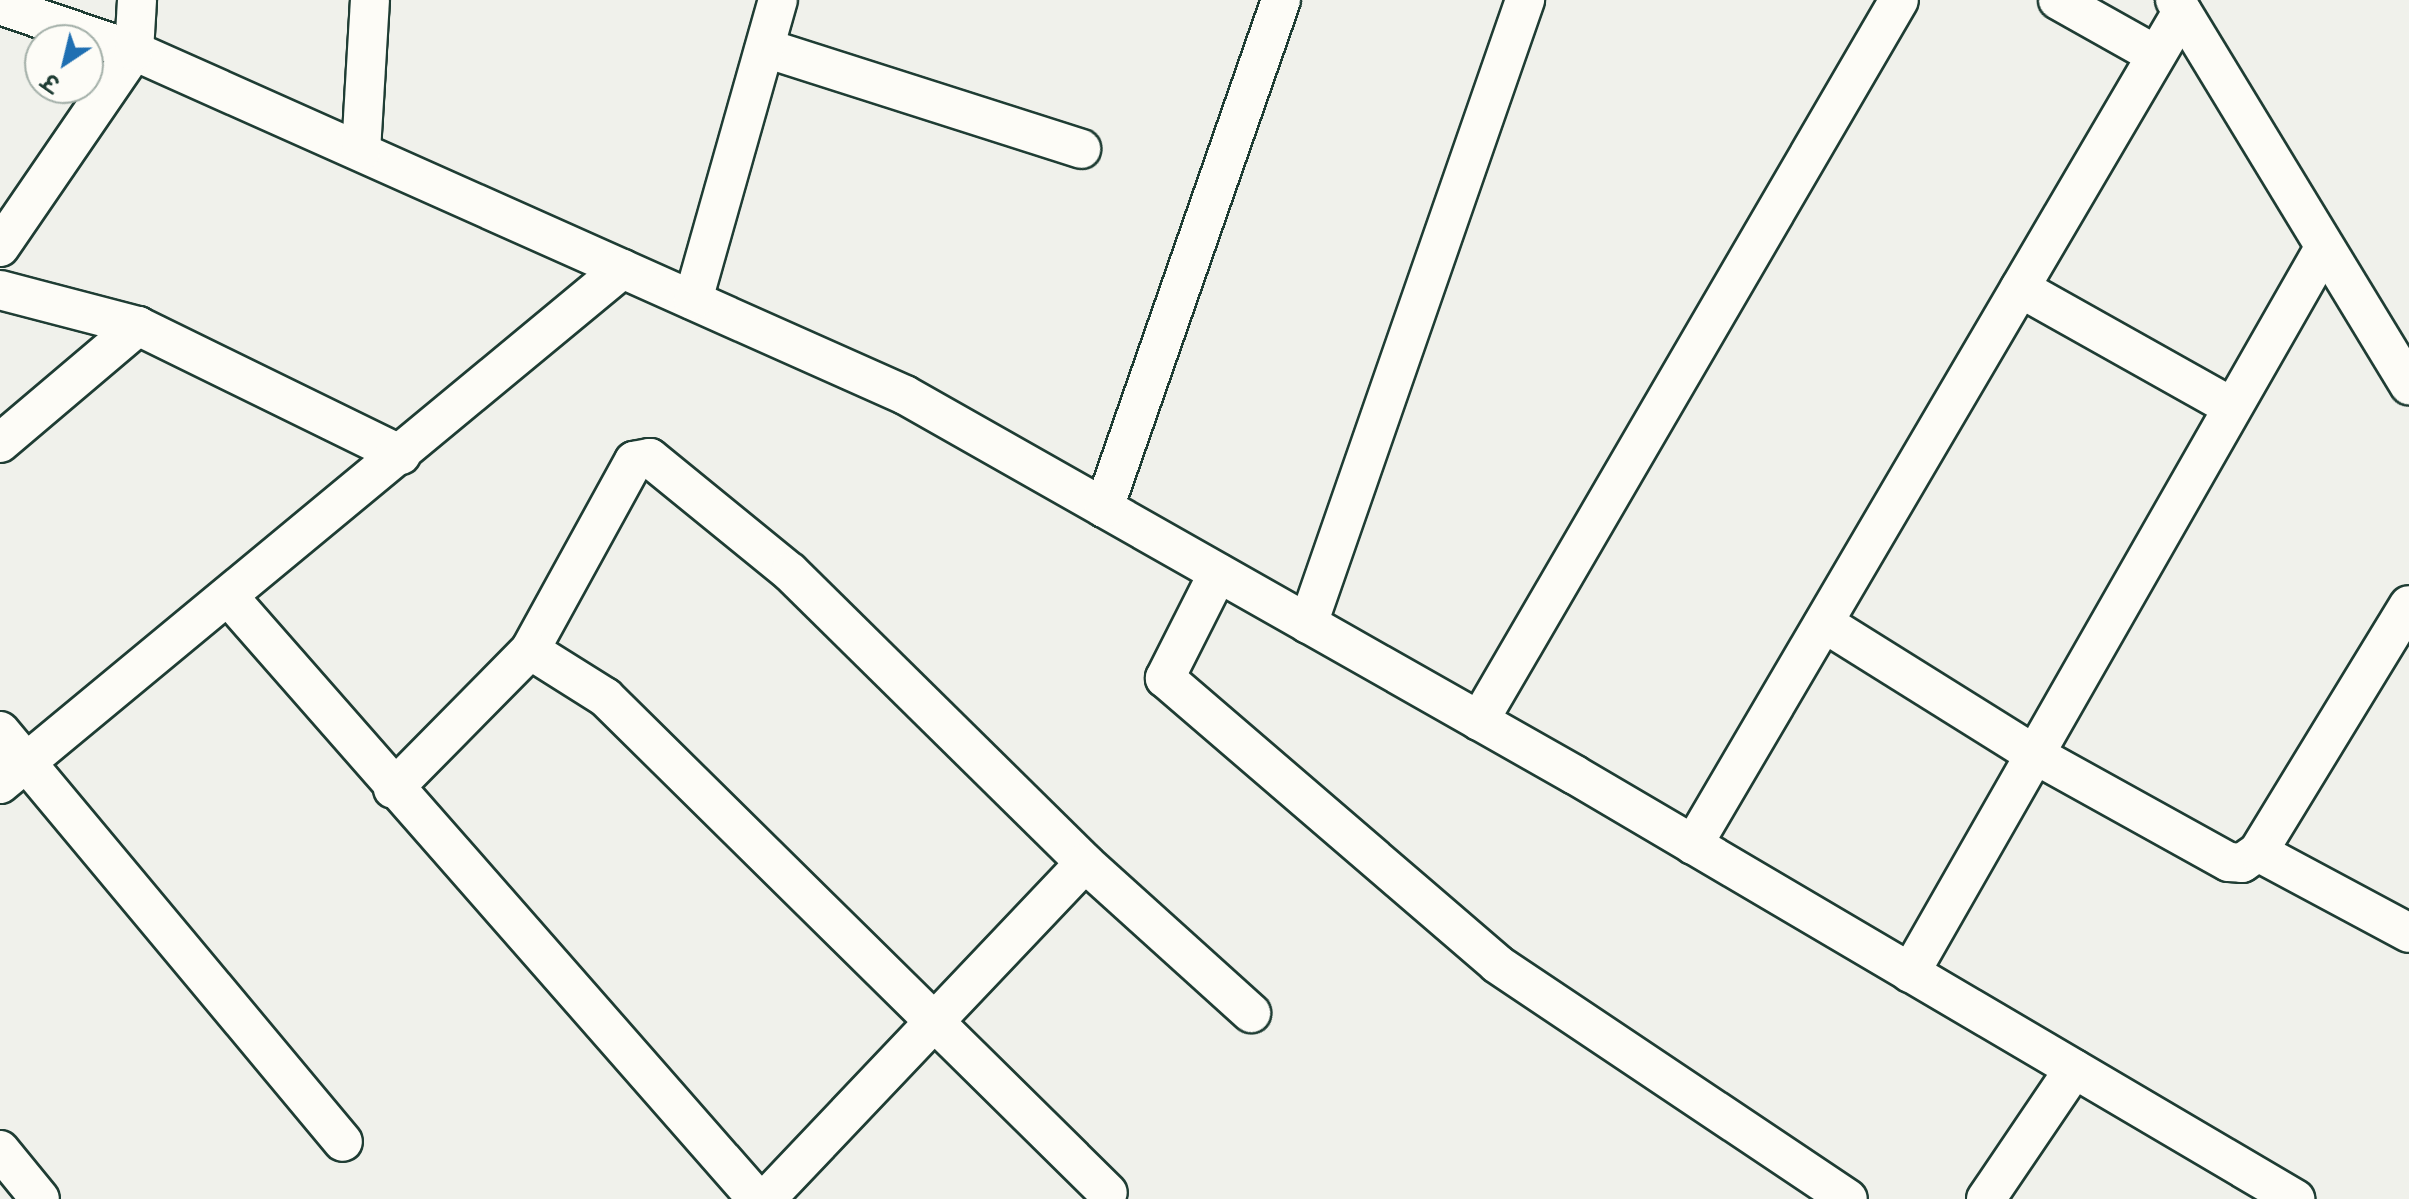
<!DOCTYPE html>
<html>
<head>
<meta charset="utf-8">
<style>
	body { margin:0 }
	#map { position:relative; width:2409px; height:1199px; overflow:hidden; background:#f0f1eb; font-family:"Comic Neue","Playpen Sans Deva",sans-serif }
	div>[style] { position:absolute }
	[style*='--x'] { left:calc(var(--x)*1px); top:calc(var(--y)*1px); width:calc(var(--w)*1px); rotate:calc(var(--a)*1deg) }
	.roads { filter:drop-shadow(2px 0 #1f3d34) drop-shadow(-2px 0 #1f3d34) drop-shadow(0 2px #1f3d34) drop-shadow(0 -2px #1f3d34) }
	.minor>* { height:38px; margin:-19px; padding:0 19px; transform-origin:19px; border-radius:19px; background:#fdfcf7 }
	span { translate:-50% -50%; white-space:nowrap; text-align:center; line-height:1.15; -webkit-text-stroke:8px #fdfcf7; paint-order:stroke }
	.north { position:absolute; left:24px; top:24px; width:80px; height:80px; box-sizing:border-box; background:#fdfcf7; border:2px solid #a4b0a9; border-radius:50%; rotate:215deg; font-size:22px; font-weight:700; line-height:32px; text-align:center; color:#1f3d34 }
	.north::after { content:''; display:block; margin:auto; width:28px; height:36px; background:#1f6fb2; clip-path:polygon(50% 0,100% 100%,50% 72%,0 100%) }
</style>
</head>
<body>
<div id="map">
	<div class="roads">
		<div class="minor">
			<i style="--x:2058;--y:0;--w:112;--a:29.3"></i>
			<i style="--x:2175;--y:0;--w:451;--a:58.7"></i>
			<i style="--x:0;--y:5;--w:142;--a:18.9"></i>
			<i style="--x:134;--y:51;--w:844;--a:24.05"></i>
			<i style="--x:905;--y:395;--w:770;--a:29.56"></i>
			<i style="--x:1575;--y:775;--w:836;--a:30.49"></i>
			<i style="--x:765;--y:48;--w:332;--a:17.7"></i>
			<i style="--x:361;--y:151;--w:151;--a:-86.6"></i>
			<i style="--x:0;--y:247;--w:237;--a:-55.6"></i>
			<i style="--x:134;--y:51;--w:51;--a:-86.6"></i>
			<i style="--x:2020;--y:288;--w:243;--a:29.3"></i>
			<i style="--x:0;--y:290;--w:143;--a:14.6"></i>
			<i style="--x:138;--y:326;--w:293;--a:26.1"></i>
			<i style="--x:693;--y:300;--w:312;--a:-74.2"></i>
			<i style="--x:0;--y:443;--w:181;--a:-40.3"></i>
			<i style="--x:1104;--y:508;--w:538;--a:-70.79"></i>
			<i style="--x:1218;--y:573;--w:118;--a:116.8"></i>
			<i style="--x:1165;--y:678;--w:438;--a:40.7"></i>
			<i style="--x:1497;--y:964;--w:422;--a:33.8"></i>
			<i style="--x:228;--y:596;--w:802;--a:48.74"></i>
			<i style="--x:1824;--y:623;--w:245;--a:32"></i>
			<i style="--x:2032;--y:753;--w:225;--a:29"></i>
			<i style="--x:2229;--y:862;--w:13;--a:4"></i>
			<i style="--x:2242;--y:863;--w:19;--a:-35"></i>
			<i style="--x:2258;--y:852;--w:289;--a:-58.6"></i>
			<i style="--x:1308;--y:624;--w:661;--a:-70.82"></i>
			<i style="--x:530;--y:650;--w:216;--a:-61.2"></i>
			<i style="--x:634;--y:461;--w:16;--a:-11"></i>
			<i style="--x:650;--y:458;--w:181;--a:39.2"></i>
			<i style="--x:790;--y:572;--w:414;--a:44.6"></i>
			<i style="--x:1085;--y:863;--w:224;--a:42.1"></i>
			<i style="--x:1479;--y:721;--w:834;--a:-59.78"></i>
			<i style="--x:0;--y:731;--w:535;--a:50.15"></i>
			<i style="--x:0;--y:784;--w:808;--a:-39.62"></i>
			<i style="--x:393;--y:789;--w:195;--a:-45.4"></i>
			<i style="--x:530;--y:650;--w:89;--a:32.1"></i>
			<i style="--x:605;--y:697;--w:706;--a:44.6"></i>
			<i style="--x:1693;--y:845;--w:966;--a:-59.59"></i>
			<i style="--x:2258;--y:852;--w:171;--a:28.2"></i>
			<i style="--x:1910;--y:973;--w:835;--a:-60.27"></i>
			<i style="--x:0;--y:1150;--w:63;--a:50.8"></i>
			<i style="--x:766;--y:1199;--w:463;--a:-46.5"></i>
			<i style="--x:1986;--y:1199;--w:157;--a:-55.9"></i>
		</div>
	</div>
	<div class="north">उ</div>
</div>
</body>
</html>
